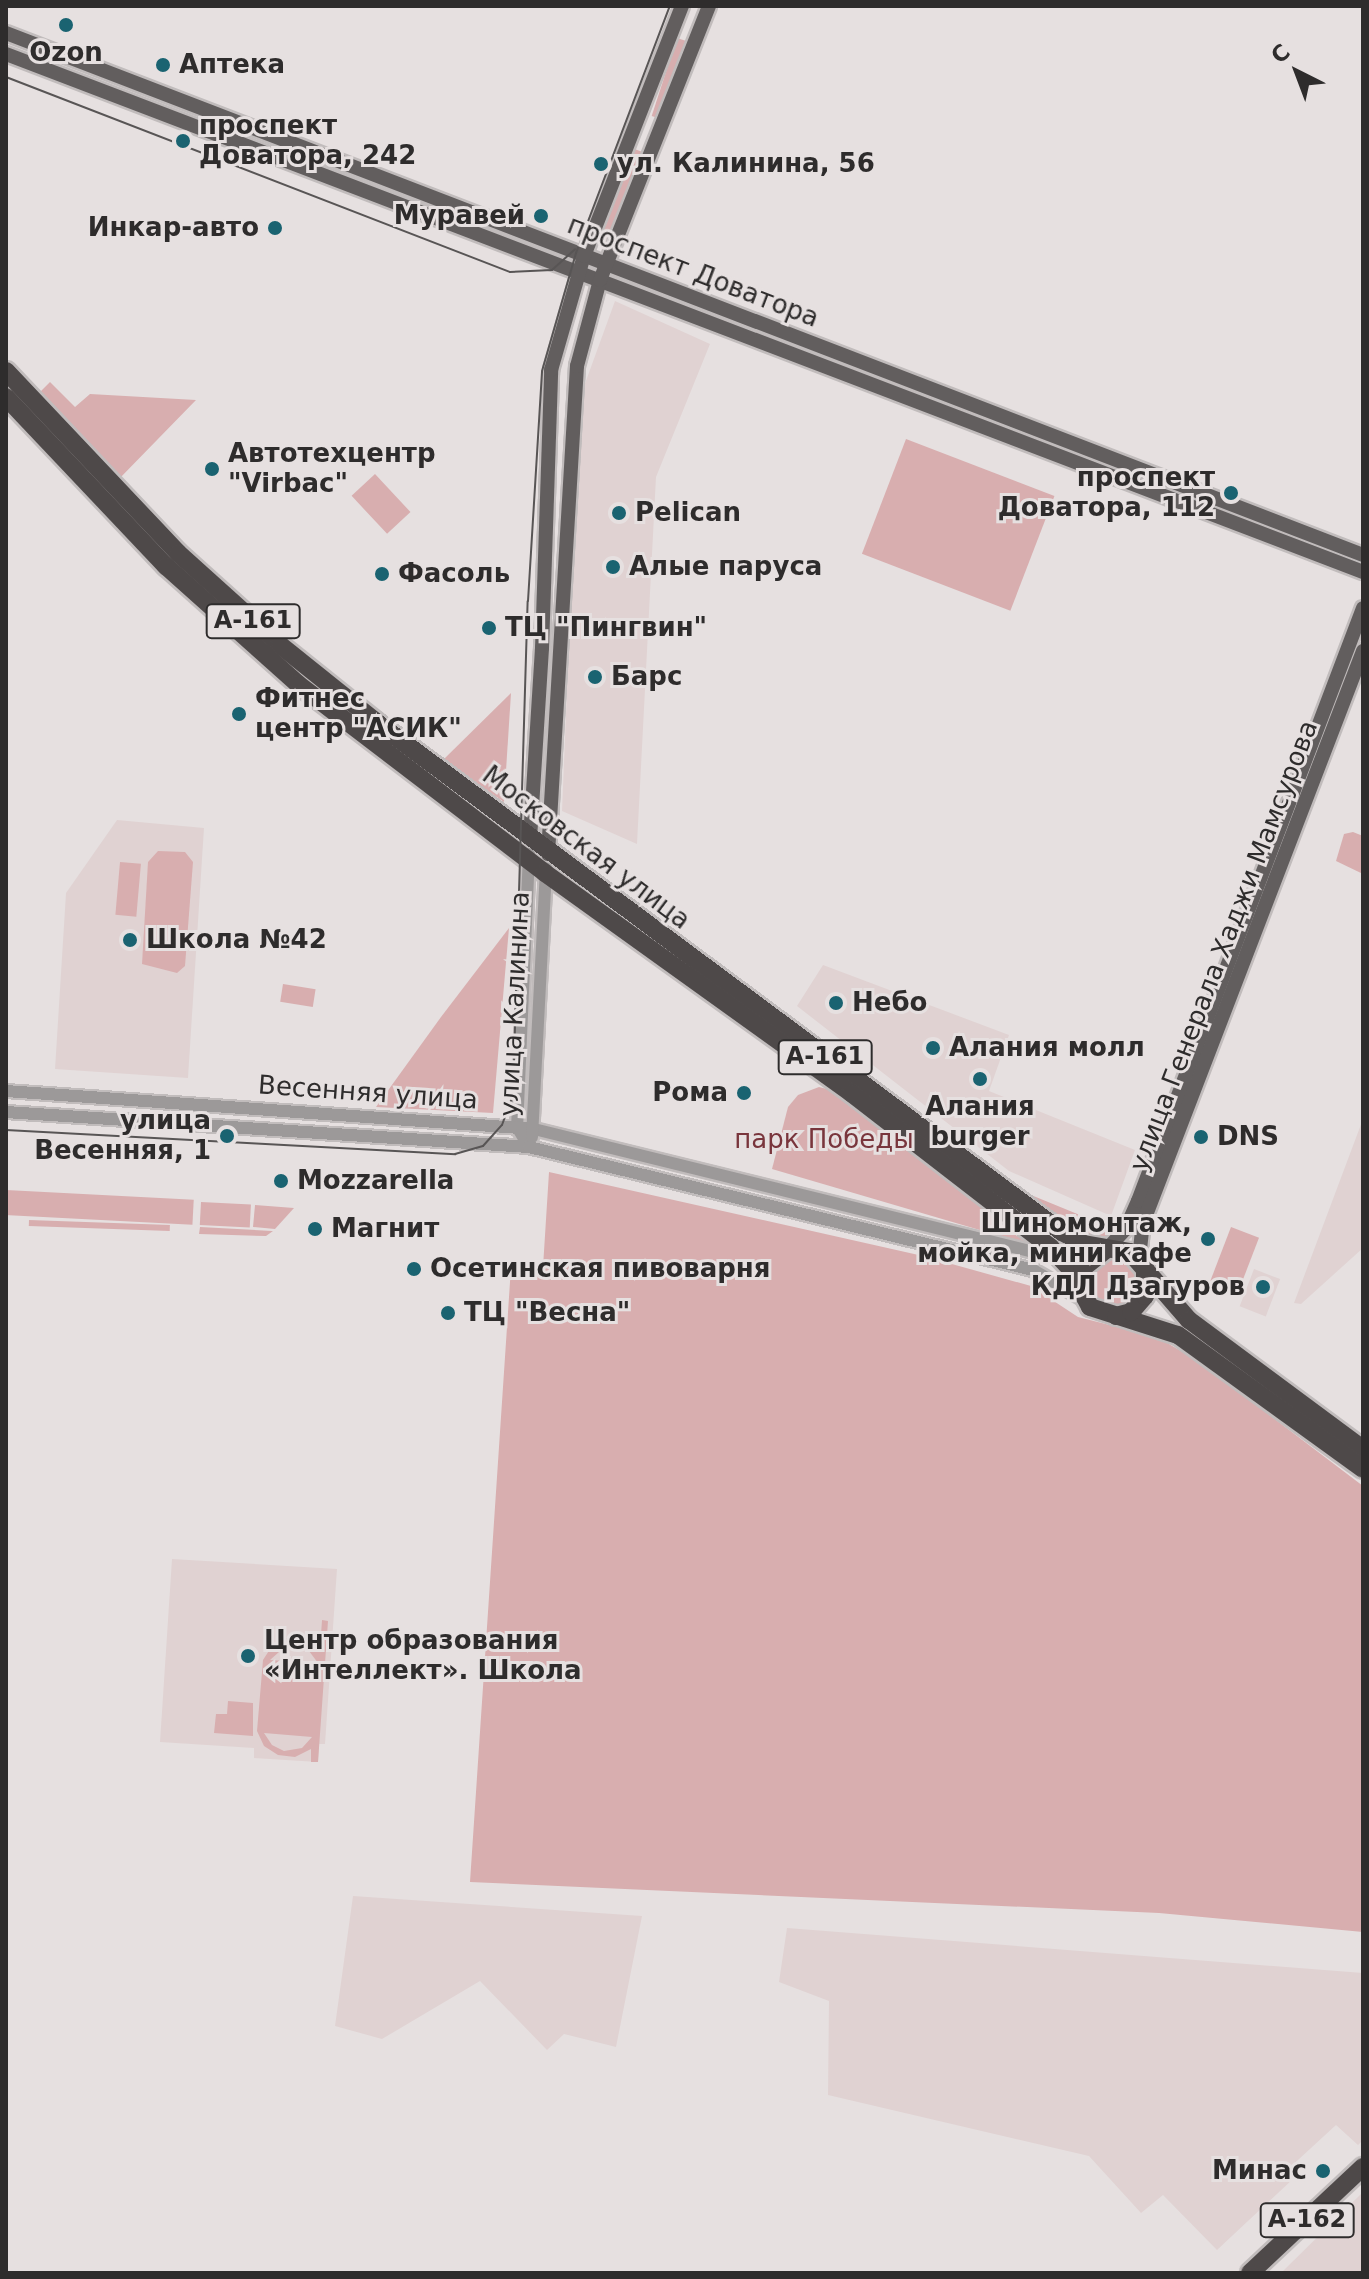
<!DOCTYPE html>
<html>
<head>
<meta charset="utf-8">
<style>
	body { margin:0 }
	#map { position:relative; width:1369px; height:2279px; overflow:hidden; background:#e6e0e0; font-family:"DejaVu Sans",sans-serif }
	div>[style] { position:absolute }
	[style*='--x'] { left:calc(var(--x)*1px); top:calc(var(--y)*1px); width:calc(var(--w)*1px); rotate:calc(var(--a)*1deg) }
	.built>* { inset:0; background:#e0d2d2; transform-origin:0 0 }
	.green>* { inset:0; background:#d8aeaf; transform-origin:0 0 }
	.round { border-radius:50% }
	.roads { filter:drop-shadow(2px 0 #c1bcbc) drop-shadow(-2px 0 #c1bcbc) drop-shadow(0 2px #c1bcbc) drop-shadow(0 -2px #c1bcbc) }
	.minor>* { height:12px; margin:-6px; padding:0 6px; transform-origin:6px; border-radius:6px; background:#9c9999 }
	.major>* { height:14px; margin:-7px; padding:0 7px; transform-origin:7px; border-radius:7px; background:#625e5e }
	.highway>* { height:18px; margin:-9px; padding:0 9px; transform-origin:9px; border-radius:9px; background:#4e4949 }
	.tram>* { height:2px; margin:-1px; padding:0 1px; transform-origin:1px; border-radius:1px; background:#585555 }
	.dots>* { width:22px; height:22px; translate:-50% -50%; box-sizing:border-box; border:4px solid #e6e0e0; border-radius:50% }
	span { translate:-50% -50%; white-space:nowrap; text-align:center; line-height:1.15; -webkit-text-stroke:6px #e6e0e0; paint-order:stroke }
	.shield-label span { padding:2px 6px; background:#e6e0e0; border:2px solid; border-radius:6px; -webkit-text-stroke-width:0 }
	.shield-label { font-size:24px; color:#2e2c2c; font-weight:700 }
	.poi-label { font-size:26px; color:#2e2c2c; font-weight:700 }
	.left { translate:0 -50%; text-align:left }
	.right { translate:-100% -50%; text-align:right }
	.street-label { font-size:26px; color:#2e2c2c }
	.park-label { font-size:26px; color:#79353c }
	.frame { position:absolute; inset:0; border:8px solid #2e2c2c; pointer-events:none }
	.north { position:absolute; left:1257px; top:32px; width:80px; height:80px; -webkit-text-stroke:6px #e6e0e0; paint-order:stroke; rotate:318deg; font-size:22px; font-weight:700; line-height:32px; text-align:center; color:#2e2c2c }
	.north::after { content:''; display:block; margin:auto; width:28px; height:36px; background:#2e2c2c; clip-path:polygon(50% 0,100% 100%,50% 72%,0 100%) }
</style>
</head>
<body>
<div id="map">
	<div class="built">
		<i style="clip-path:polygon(615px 301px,710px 344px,656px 477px,637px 844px,562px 811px,579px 400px)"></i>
		<i style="clip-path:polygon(117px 820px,204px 828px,188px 1078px,55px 1069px,66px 893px)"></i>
		<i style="clip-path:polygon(823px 965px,1009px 1035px,989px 1091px,1135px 1150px,1111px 1216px,1009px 1171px,797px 1006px)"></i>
		<i style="clip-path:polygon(1363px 1119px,1363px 1248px,1301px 1304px,1294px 1303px)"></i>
		<i style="left:1254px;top:1269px;width:28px;height:40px;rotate:21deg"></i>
		<i style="clip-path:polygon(172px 1559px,337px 1569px,325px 1744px,319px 1744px,318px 1762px,254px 1758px,254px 1748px,160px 1742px)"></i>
		<i style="clip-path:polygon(353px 1896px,642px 1916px,616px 2047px,564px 2034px,547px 2050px,480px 1981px,382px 2039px,335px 2026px)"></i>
		<i style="clip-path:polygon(787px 1928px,1363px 1973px,1363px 2140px,1358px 2145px,1336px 2125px,1286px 2171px,1293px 2179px,1217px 2250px,1163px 2195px,1141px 2213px,1089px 2156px,828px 2095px,829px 2001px,779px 1982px)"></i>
		<i style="clip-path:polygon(1363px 2192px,1363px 2273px,1281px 2273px)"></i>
	</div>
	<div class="green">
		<i style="left:677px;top:38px;width:13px;height:82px;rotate:18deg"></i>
		<i style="clip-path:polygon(632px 148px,645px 153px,610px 241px,599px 236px)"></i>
		<i style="clip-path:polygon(50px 382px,75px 407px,90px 394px,196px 400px,118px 480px,39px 393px)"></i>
		<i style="left:906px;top:439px;width:159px;height:123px;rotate:21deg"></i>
		<i style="left:375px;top:474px;width:52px;height:32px;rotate:47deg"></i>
		<i style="clip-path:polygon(511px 693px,504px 802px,443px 760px)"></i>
		<i style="clip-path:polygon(1353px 832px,1363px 836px,1363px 874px,1336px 861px,1344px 834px)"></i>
		<i style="clip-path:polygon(158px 851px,185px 852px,193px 862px,185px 966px,177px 973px,142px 964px,148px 862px)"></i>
		<i style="left:120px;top:862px;width:21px;height:53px;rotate:5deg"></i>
		<i style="clip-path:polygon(509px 928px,493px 1113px,376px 1107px,441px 1017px)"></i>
		<i style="left:283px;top:984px;width:33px;height:18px;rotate:9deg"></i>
		<i style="clip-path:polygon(819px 1087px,827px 1089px,1038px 1247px,772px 1169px,788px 1107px,798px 1095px)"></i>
		<i style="clip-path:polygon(549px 1172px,923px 1256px,1031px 1286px,1078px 1317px,1157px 1337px,1198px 1361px,1363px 1486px,1363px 1932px,1159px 1913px,470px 1882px,511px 1267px,543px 1267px)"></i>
		<i style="left:6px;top:1190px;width:188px;height:25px;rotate:3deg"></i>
		<i style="clip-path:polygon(1031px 1195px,1092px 1220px,1116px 1221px,1108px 1237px,1085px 1235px)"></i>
		<i style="left:201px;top:1202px;width:50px;height:23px;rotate:3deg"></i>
		<i style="clip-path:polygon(255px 1205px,294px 1208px,275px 1229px,253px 1227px)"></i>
		<i style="left:29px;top:1220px;width:141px;height:6px;rotate:2deg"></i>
		<i style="clip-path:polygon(200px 1227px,272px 1231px,273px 1231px,266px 1236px,199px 1234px)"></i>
		<i style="left:1231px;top:1227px;width:30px;height:58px;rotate:21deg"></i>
		<i class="round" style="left:1090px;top:1257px;width:50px;height:50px"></i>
		<i style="clip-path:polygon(evenodd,322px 1620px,328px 1621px,318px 1762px,311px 1762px,311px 1749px,295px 1757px,278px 1755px,264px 1746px,257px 1731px,263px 1660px,272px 1646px,287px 1638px,304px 1639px,320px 1650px,322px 1620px,288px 1644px,306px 1647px,318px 1663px,270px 1660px,288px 1644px,322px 1620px,264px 1733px,312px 1737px,302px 1748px,284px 1751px,272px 1745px,264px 1733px)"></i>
		<i style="clip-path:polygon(228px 1701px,253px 1703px,253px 1736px,214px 1733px,216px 1714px,227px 1714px)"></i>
	</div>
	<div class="roads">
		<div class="minor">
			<i style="--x:529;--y:854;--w:273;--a:92.5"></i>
			<i style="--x:517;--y:1127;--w:23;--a:59"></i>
			<i style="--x:6;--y:1091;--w:529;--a:4.12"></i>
			<i style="--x:534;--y:1129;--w:511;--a:13.82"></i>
			<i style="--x:1030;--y:1251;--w:67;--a:1.7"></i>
			<i style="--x:6;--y:1112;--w:524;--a:3.83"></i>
			<i style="--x:529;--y:1147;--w:519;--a:13.71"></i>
			<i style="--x:1033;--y:1270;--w:60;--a:30"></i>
			<i style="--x:532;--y:1137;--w:269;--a:-87"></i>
		</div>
		<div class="major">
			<i style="--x:6;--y:33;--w:1454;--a:21.04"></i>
			<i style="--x:6;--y:54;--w:1453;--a:20.89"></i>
			<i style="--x:530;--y:839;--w:191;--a:-86.4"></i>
			<i style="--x:542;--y:648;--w:278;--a:-88.1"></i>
			<i style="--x:551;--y:370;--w:119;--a:-73.9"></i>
			<i style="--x:584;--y:256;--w:269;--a:-68.6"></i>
			<i style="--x:548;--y:854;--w:489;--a:-86.6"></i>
			<i style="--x:577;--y:366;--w:89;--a:-75"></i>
			<i style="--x:600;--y:280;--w:295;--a:-68.3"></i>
			<i style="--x:1107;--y:1249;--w:26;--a:-47"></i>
			<i style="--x:1125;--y:1230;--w:32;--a:-66"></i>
			<i style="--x:1138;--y:1201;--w:634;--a:-69.22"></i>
			<i style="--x:1139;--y:1259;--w:36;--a:-84"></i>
			<i style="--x:1143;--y:1223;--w:613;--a:-68.96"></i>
		</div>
		<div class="highway">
			<i style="--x:6;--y:371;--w:250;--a:46.6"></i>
			<i style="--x:178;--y:553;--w:137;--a:42"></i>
			<i style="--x:280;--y:645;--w:123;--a:38.7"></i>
			<i style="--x:376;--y:722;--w:855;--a:36.63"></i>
			<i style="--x:1062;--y:1232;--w:25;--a:29"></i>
			<i style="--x:1084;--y:1244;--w:47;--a:9.9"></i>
			<i style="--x:1130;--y:1252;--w:90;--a:49.1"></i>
			<i style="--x:1189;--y:1320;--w:217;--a:36.6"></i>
			<i style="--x:6;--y:397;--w:233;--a:46.6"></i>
			<i style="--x:166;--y:566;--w:177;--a:41.8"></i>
			<i style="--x:298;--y:684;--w:311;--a:37.4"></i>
			<i style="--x:545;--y:873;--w:377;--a:35.7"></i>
			<i style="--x:851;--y:1093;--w:252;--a:37.7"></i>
			<i style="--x:1050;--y:1247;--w:44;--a:46.8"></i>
			<i style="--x:1107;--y:1249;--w:31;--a:142"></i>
			<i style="--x:1083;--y:1268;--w:20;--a:99"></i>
			<i style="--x:1080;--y:1288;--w:21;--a:62"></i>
			<i style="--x:1090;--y:1307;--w:92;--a:17.7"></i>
			<i style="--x:1178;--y:1335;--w:228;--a:35.9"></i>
			<i style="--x:1116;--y:1316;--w:16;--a:-15"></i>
			<i style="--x:1131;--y:1312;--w:21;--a:-49"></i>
			<i style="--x:1145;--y:1296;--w:28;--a:-90"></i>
			<i style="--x:1250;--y:2273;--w:155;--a:-43.2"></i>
		</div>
	</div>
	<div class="tram">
		<i style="--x:6;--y:77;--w:540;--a:21.15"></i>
		<i style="--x:510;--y:272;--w:42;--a:-2.7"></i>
		<i style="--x:552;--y:270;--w:31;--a:-42"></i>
		<i style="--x:6;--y:1130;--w:450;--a:3.1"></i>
		<i style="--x:455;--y:1154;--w:29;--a:-16"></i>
		<i style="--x:483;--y:1146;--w:28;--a:-48"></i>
		<i style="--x:502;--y:1125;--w:33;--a:-70"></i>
		<i style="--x:513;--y:1094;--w:493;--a:-88.3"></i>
		<i style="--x:528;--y:601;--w:230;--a:-86.5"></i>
		<i style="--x:542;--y:371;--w:123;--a:-73.9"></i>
		<i style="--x:576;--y:253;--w:264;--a:-69.2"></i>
	</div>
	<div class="dots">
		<i style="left:66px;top:25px;background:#1a6371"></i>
		<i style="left:163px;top:65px;background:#1a6371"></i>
		<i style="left:183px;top:141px;background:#1a6371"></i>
		<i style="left:601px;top:164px;background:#1a6371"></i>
		<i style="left:541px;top:216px;background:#1a6371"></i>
		<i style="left:275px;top:228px;background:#1a6371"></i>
		<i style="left:212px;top:469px;background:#1a6371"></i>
		<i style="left:1231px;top:493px;background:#1a6371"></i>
		<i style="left:619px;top:513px;background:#1a6371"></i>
		<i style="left:613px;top:567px;background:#1a6371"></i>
		<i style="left:382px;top:574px;background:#1a6371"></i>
		<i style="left:489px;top:628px;background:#1a6371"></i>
		<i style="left:595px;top:677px;background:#1a6371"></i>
		<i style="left:239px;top:714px;background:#1a6371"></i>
		<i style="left:130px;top:940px;background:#1a6371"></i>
		<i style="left:836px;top:1003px;background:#1a6371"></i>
		<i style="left:933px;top:1048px;background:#1a6371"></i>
		<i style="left:980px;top:1079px;background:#1a6371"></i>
		<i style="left:744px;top:1093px;background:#1a6371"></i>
		<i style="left:227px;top:1136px;background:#1a6371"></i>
		<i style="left:1201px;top:1137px;background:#1a6371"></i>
		<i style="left:281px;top:1181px;background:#1a6371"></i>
		<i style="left:315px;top:1229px;background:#1a6371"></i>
		<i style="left:1208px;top:1239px;background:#1a6371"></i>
		<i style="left:414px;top:1269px;background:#1a6371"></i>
		<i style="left:1263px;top:1287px;background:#1a6371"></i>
		<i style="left:448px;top:1313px;background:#1a6371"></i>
		<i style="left:248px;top:1656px;background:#1a6371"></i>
		<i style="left:1323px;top:2171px;background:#1a6371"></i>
	</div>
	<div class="shield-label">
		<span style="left:253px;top:621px">А-161</span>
		<span style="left:825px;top:1057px">А-161</span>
		<span style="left:1307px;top:2220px">А-162</span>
	</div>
	<div class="poi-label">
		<span style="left:66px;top:53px">Ozon</span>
		<span class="left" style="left:179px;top:65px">Аптека</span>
		<span class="left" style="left:199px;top:141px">проспект<br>Доватора, 242</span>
		<span class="left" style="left:617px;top:164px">ул. Калинина, 56</span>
		<span class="right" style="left:525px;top:216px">Муравей</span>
		<span class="right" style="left:259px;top:228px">Инкар-авто</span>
		<span class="left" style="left:228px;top:469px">Автотехцентр<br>"Virbac"</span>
		<span class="right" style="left:1215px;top:493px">проспект<br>Доватора, 112</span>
		<span class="left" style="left:635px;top:513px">Pelican</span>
		<span class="left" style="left:629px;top:567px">Алые паруса</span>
		<span class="left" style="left:398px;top:574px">Фасоль</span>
		<span class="left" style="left:505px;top:628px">ТЦ "Пингвин"</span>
		<span class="left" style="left:611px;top:677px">Барс</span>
		<span class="left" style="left:255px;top:714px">Фитнес<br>центр "АСИК"</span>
		<span class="left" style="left:146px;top:940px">Школа №42</span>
		<span class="left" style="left:852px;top:1003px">Небо</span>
		<span class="left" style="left:949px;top:1048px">Алания молл</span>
		<span class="right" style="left:728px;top:1093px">Рома</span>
		<span style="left:980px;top:1122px">Алания<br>burger</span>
		<span class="right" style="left:211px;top:1136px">улица<br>Весенняя, 1</span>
		<span class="left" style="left:1217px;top:1137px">DNS</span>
		<span class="left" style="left:297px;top:1181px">Mozzarella</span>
		<span class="right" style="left:1192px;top:1239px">Шиномонтаж,<br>мойка, мини кафе</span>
		<span class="left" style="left:331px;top:1229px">Магнит</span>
		<span class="left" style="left:430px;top:1269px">Осетинская пивоварня</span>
		<span class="right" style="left:1245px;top:1287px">КДЛ Дзагуров</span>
		<span class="left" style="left:464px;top:1313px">ТЦ "Весна"</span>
		<span class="left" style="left:264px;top:1656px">Центр образования<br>«Интеллект». Школа</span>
		<span class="right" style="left:1307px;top:2171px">Минас</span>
	</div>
	<div class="street-label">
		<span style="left:693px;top:272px;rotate:21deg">проспект Доватора</span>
		<span style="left:586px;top:848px;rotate:37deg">Московская улица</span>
		<span style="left:1224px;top:946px;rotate:-69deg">улица Генерала Хаджи Мамсурова</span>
		<span style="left:515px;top:1004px;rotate:-87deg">улица Калинина</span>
		<span style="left:368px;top:1093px;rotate:4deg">Весенняя улица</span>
	</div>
	<div class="park-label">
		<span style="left:824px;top:1140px">парк Победы</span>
	</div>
	<div class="frame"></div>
	<div class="north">С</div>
</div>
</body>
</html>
